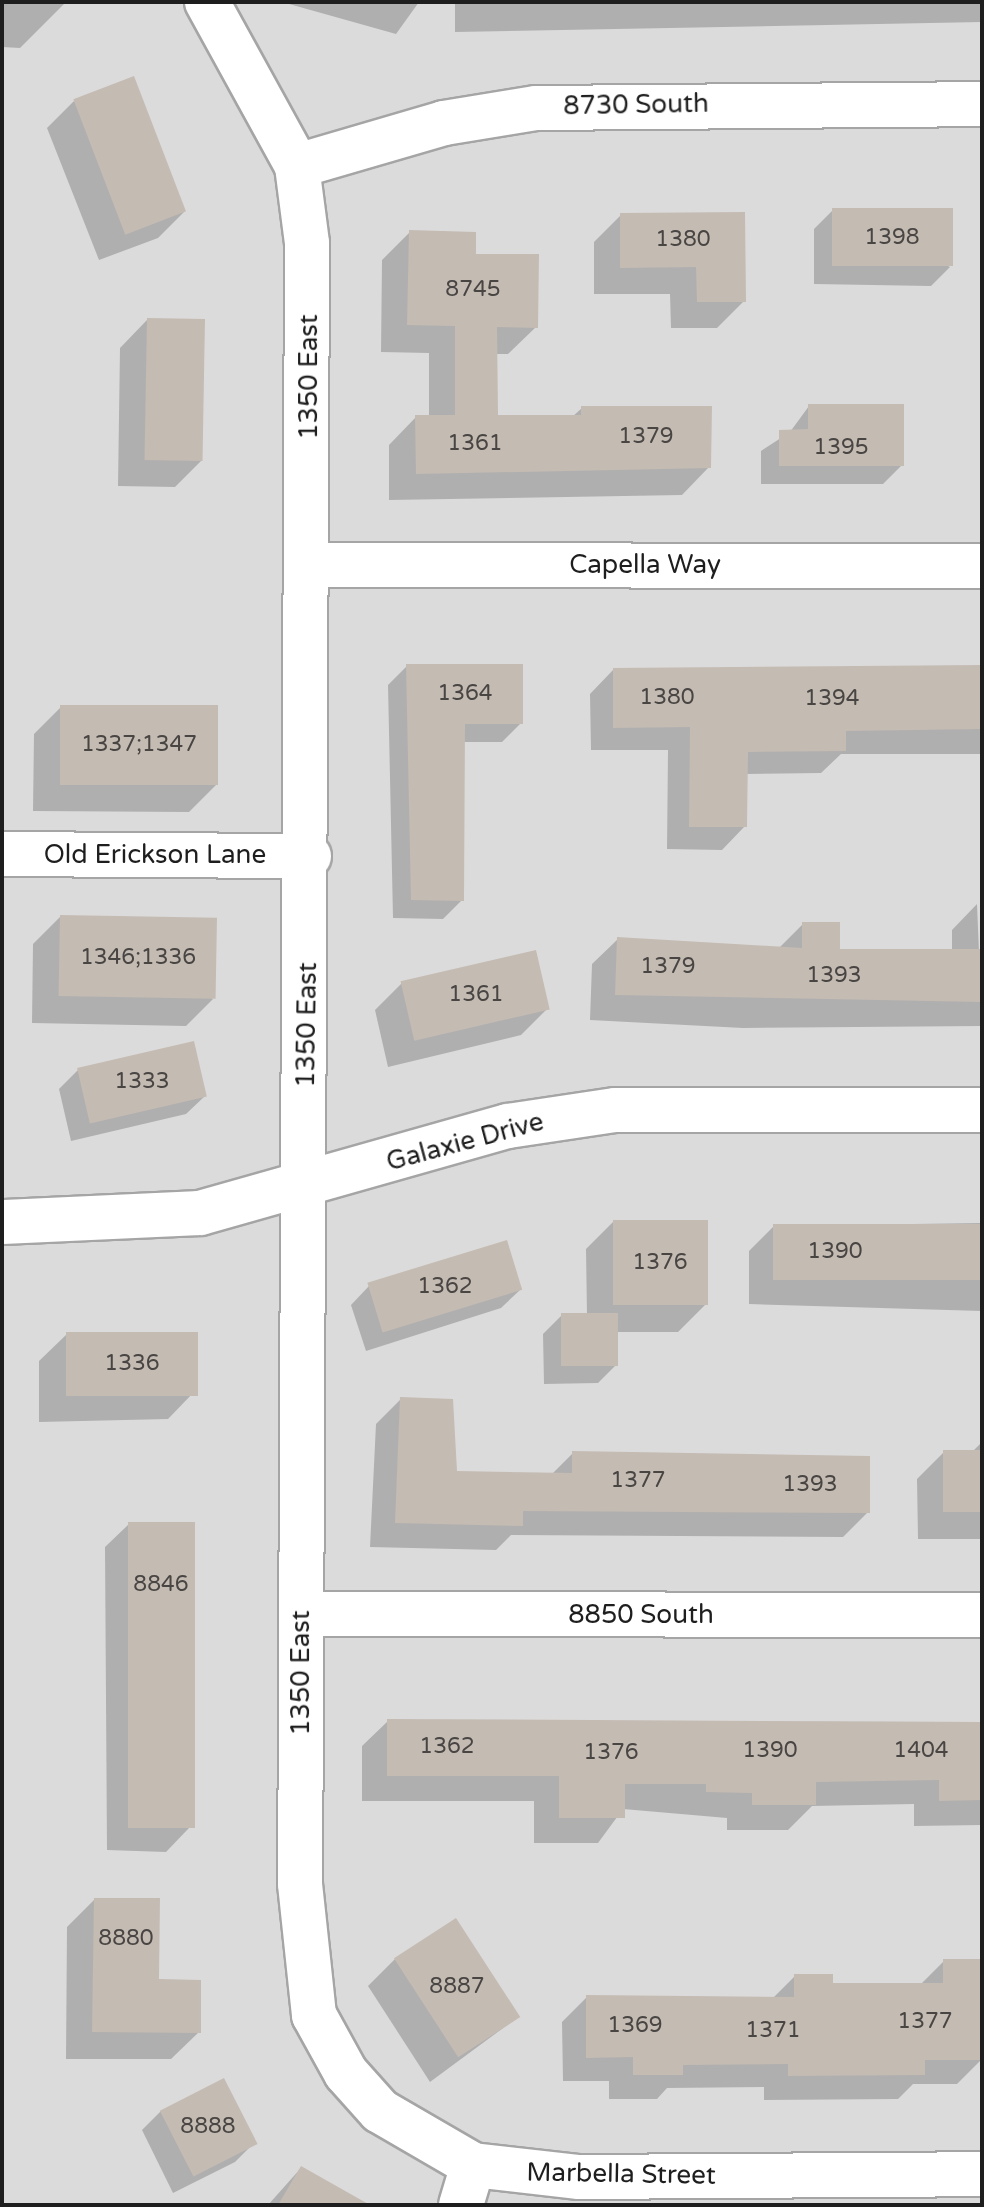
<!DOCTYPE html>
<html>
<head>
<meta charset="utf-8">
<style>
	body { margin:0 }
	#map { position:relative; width:984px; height:2207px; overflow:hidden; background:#f0ece4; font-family:"Varela Round",sans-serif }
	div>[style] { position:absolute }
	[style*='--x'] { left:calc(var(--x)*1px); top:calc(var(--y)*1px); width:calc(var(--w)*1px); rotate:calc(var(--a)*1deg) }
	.residential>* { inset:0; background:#dcdbdb; transform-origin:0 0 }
	.shadow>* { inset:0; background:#0003 }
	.building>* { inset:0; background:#c4bbb3; transform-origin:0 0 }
	.roads { filter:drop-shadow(2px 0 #a5a5a5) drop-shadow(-2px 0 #a5a5a5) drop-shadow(0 2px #a5a5a5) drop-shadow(0 -2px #a5a5a5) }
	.minor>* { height:44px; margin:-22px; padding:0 22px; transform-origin:22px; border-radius:22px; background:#fff }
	span { translate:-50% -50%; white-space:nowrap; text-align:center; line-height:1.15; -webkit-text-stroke:8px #fff; paint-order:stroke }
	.number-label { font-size:22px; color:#484543 }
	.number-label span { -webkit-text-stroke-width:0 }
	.street-label { font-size:26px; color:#1e1e1e }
	.frame { position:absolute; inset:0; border:4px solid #1e1e1e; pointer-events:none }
</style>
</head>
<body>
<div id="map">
	<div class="residential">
		<i style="left:2px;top:2px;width:980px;height:2203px"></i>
	</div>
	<div class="shadow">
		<i style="clip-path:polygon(2px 2px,65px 2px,65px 3px,20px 48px,2px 47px)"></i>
		<i style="clip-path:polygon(282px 2px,419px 2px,396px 34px)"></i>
		<i style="clip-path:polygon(455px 2px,982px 2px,982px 22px,455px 32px)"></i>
		<i style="clip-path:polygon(74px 101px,185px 211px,158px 238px,99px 260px,47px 128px)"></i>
		<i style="clip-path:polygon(833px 210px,950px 267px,931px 286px,814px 284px,814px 229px)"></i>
		<i style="clip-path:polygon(743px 214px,744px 301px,717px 328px,671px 328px,670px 294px,594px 294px,594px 242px,621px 215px)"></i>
		<i style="clip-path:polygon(410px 232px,474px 256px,536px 327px,508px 354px,495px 354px,496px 417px,572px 417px,582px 408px,709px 467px,682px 495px,389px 500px,389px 445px,416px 417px,429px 417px,429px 353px,381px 352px,382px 260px)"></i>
		<i style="clip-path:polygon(147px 320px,202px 460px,175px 487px,118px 486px,120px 348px)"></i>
		<i style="clip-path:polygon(809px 406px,902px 465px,883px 484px,761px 484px,761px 451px,790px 432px)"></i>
		<i style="clip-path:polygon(407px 666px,521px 723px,502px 742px,463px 742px,462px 900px,443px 919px,393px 918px,388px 685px)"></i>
		<i style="clip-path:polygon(982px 668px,982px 754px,841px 754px,821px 773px,745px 774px,745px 826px,722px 850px,667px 849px,668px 750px,591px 750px,590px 694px,613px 670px)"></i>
		<i style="clip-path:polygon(61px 707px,216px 785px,189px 812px,33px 811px,34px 734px)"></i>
		<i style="clip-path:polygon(977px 904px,982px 1026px,743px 1028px,590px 1020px,592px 964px,618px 939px,779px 948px,803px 924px,838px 951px,952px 951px,952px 930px)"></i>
		<i style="clip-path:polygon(60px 917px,213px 999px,186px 1026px,32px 1023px,33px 944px)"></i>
		<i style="clip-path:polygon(402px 983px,548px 1008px,521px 1035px,388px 1067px,375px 1010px)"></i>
		<i style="clip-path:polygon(78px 1070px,205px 1096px,186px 1114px,71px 1141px,59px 1089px)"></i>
		<i style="clip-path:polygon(613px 1222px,706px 1304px,678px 1332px,617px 1332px,617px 1364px,598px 1383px,544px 1384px,543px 1334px,562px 1315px,587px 1315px,586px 1249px)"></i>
		<i style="clip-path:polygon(982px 1223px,982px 1311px,749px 1304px,749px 1251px,774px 1226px)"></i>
		<i style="clip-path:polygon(369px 1286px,520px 1290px,501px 1308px,366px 1351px,351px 1305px)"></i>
		<i style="clip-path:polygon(67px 1334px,195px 1391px,168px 1419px,39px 1422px,39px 1361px)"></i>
		<i style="clip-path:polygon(401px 1399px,456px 1473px,551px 1475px,573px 1453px,868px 1512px,843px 1537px,511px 1535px,496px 1550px,370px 1547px,376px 1424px)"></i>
		<i style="clip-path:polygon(982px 1442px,982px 1539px,918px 1539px,917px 1479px,944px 1452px,972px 1452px)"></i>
		<i style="clip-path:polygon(129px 1524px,189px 1828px,166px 1852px,107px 1850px,105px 1547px)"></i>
		<i style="clip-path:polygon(388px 1721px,982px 1722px,982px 1825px,914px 1826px,914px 1804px,812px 1806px,788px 1830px,727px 1830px,727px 1818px,623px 1809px,598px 1843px,534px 1843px,534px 1801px,362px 1801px,362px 1746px)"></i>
		<i style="clip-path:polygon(94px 1900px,199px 2032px,171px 2059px,66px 2059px,67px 1927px)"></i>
		<i style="clip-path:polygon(395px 1959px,518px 2017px,430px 2082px,368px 1986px)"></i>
		<i style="clip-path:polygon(944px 1961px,982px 1973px,981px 2060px,957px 2084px,913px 2084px,898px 2099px,764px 2100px,764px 2087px,667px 2088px,657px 2099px,609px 2099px,609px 2081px,563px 2081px,562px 2022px,587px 1997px,772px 1999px,795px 1976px,831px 1985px,920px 1985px)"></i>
		<i style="clip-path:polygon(161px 2111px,254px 2143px,235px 2162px,173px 2193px,142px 2130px)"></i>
		<i style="clip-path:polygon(301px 2168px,356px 2205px,268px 2205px)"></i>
	</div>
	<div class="building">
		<i style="left:134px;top:76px;width:145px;height:65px;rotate:69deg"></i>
		<i style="left:832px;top:208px;width:121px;height:58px"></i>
		<i style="clip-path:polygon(745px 212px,746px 302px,697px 302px,696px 267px,620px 268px,620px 213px)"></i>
		<i style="clip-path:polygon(409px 230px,476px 232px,476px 254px,539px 254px,538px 328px,497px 327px,498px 415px,581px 415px,581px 406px,712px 406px,711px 468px,416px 474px,415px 415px,455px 415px,455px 326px,407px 325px)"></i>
		<i style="left:147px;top:318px;width:58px;height:142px;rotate:1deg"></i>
		<i style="clip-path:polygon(808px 404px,904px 404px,904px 466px,779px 466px,779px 430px,808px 429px)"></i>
		<i style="clip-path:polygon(406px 664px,523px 664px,523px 724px,465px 724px,464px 901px,411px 900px)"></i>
		<i style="clip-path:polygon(982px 665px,982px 729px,846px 731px,846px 751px,748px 752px,747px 827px,689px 827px,690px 727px,613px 728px,613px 668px)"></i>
		<i style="left:60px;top:705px;width:158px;height:80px"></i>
		<i style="left:60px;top:915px;width:157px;height:81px;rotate:1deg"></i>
		<i style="clip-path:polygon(802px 922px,840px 922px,840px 949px,982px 949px,982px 1002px,615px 995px,617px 937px,802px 948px)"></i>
		<i style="left:536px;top:950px;width:61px;height:139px;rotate:77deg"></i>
		<i style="left:194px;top:1041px;width:57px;height:120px;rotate:77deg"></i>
		<i style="left:613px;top:1220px;width:95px;height:85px"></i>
		<i style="left:773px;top:1224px;width:209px;height:56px"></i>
		<i style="left:507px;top:1240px;width:52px;height:146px;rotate:73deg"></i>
		<i style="left:561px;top:1313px;width:57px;height:53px"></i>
		<i style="left:66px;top:1332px;width:132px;height:64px"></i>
		<i style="clip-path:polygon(400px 1397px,453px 1399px,457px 1471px,572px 1473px,572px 1451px,870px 1456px,870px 1513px,523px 1511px,523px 1526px,395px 1523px)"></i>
		<i style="left:943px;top:1450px;width:39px;height:62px"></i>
		<i style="left:128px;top:1522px;width:67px;height:306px"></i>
		<i style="clip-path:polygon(387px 1719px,982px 1722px,982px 1800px,939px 1801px,939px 1780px,816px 1782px,816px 1805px,752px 1805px,752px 1793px,706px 1792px,706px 1784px,625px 1784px,625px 1818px,559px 1818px,559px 1776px,387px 1776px)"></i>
		<i style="clip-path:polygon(94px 1898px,160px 1898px,159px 1979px,201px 1980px,201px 2033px,92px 2032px)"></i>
		<i style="left:456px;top:1918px;width:118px;height:74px;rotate:57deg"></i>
		<i style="clip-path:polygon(943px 1959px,982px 1959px,982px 2060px,925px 2060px,925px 2075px,788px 2076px,788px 2064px,683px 2065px,683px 2075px,633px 2075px,633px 2057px,586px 2058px,586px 1995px,794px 1997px,794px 1974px,833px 1974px,833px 1983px,943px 1983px)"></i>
		<i style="left:224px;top:2078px;width:74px;height:72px;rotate:63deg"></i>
		<i style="clip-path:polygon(301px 2166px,370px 2205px,278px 2205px)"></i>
	</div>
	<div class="roads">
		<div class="minor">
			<i style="--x:207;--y:2;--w:187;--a:61.2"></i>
			<i style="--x:297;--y:166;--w:78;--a:82.6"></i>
			<i style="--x:307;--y:243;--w:1641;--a:90.24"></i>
			<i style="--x:300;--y:1884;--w:132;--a:83.9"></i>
			<i style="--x:314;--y:2015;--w:66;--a:61.1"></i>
			<i style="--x:346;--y:2073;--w:51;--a:48.2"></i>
			<i style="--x:380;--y:2111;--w:108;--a:30.1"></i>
			<i style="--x:473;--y:2165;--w:107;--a:6.5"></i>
			<i style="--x:579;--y:2177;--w:403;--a:-0.4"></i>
			<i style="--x:297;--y:166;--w:153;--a:-16.3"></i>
			<i style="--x:444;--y:123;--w:93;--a:-9.3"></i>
			<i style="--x:536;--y:108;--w:446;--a:-0.5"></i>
			<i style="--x:309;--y:565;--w:673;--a:0.09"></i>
			<i style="--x:2;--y:854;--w:307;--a:0.4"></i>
			<i style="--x:2;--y:1222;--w:198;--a:-2.6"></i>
			<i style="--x:200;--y:1213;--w:320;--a:-15.8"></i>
			<i style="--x:508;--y:1126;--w:108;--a:-8.5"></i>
			<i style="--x:615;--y:1110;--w:367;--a:0"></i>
			<i style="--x:301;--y:1614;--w:681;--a:0.08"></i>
			<i style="--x:461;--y:2205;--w:42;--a:-73.3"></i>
		</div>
	</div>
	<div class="number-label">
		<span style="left:892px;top:238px">1398</span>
		<span style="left:683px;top:240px">1380</span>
		<span style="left:473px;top:290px">8745</span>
		<span style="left:646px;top:437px">1379</span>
		<span style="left:475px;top:444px">1361</span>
		<span style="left:841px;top:448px">1395</span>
		<span style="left:465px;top:694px">1364</span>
		<span style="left:667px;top:698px">1380</span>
		<span style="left:832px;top:699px">1394</span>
		<span style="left:139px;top:745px">1337;1347</span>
		<span style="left:138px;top:958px">1346;1336</span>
		<span style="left:668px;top:967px">1379</span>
		<span style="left:834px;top:976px">1393</span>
		<span style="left:476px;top:995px">1361</span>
		<span style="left:142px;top:1082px">1333</span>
		<span style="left:835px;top:1252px">1390</span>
		<span style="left:660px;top:1263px">1376</span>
		<span style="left:445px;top:1287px">1362</span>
		<span style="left:132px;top:1364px">1336</span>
		<span style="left:638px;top:1481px">1377</span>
		<span style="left:810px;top:1485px">1393</span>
		<span style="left:161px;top:1585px">8846</span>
		<span style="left:447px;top:1747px">1362</span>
		<span style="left:770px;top:1751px">1390</span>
		<span style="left:921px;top:1751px">1404</span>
		<span style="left:611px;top:1753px">1376</span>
		<span style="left:126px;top:1939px">8880</span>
		<span style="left:457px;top:1987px">8887</span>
		<span style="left:925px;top:2022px">1377</span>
		<span style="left:635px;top:2026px">1369</span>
		<span style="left:773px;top:2031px">1371</span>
		<span style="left:208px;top:2127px">8888</span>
	</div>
	<div class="street-label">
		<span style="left:636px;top:105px;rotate:-1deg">8730 South</span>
		<span style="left:309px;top:377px;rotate:-90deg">1350 East</span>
		<span style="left:645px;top:565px">Capella Way</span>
		<span style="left:155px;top:855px">Old Erickson Lane</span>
		<span style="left:307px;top:1025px;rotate:-89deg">1350 East</span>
		<span style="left:465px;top:1142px;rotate:-15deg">Galaxie Drive</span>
		<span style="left:641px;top:1615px">8850 South</span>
		<span style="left:301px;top:1673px;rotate:-90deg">1350 East</span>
		<span style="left:621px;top:2174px;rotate:1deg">Marbella Street</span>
	</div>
	<div class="frame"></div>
</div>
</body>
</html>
